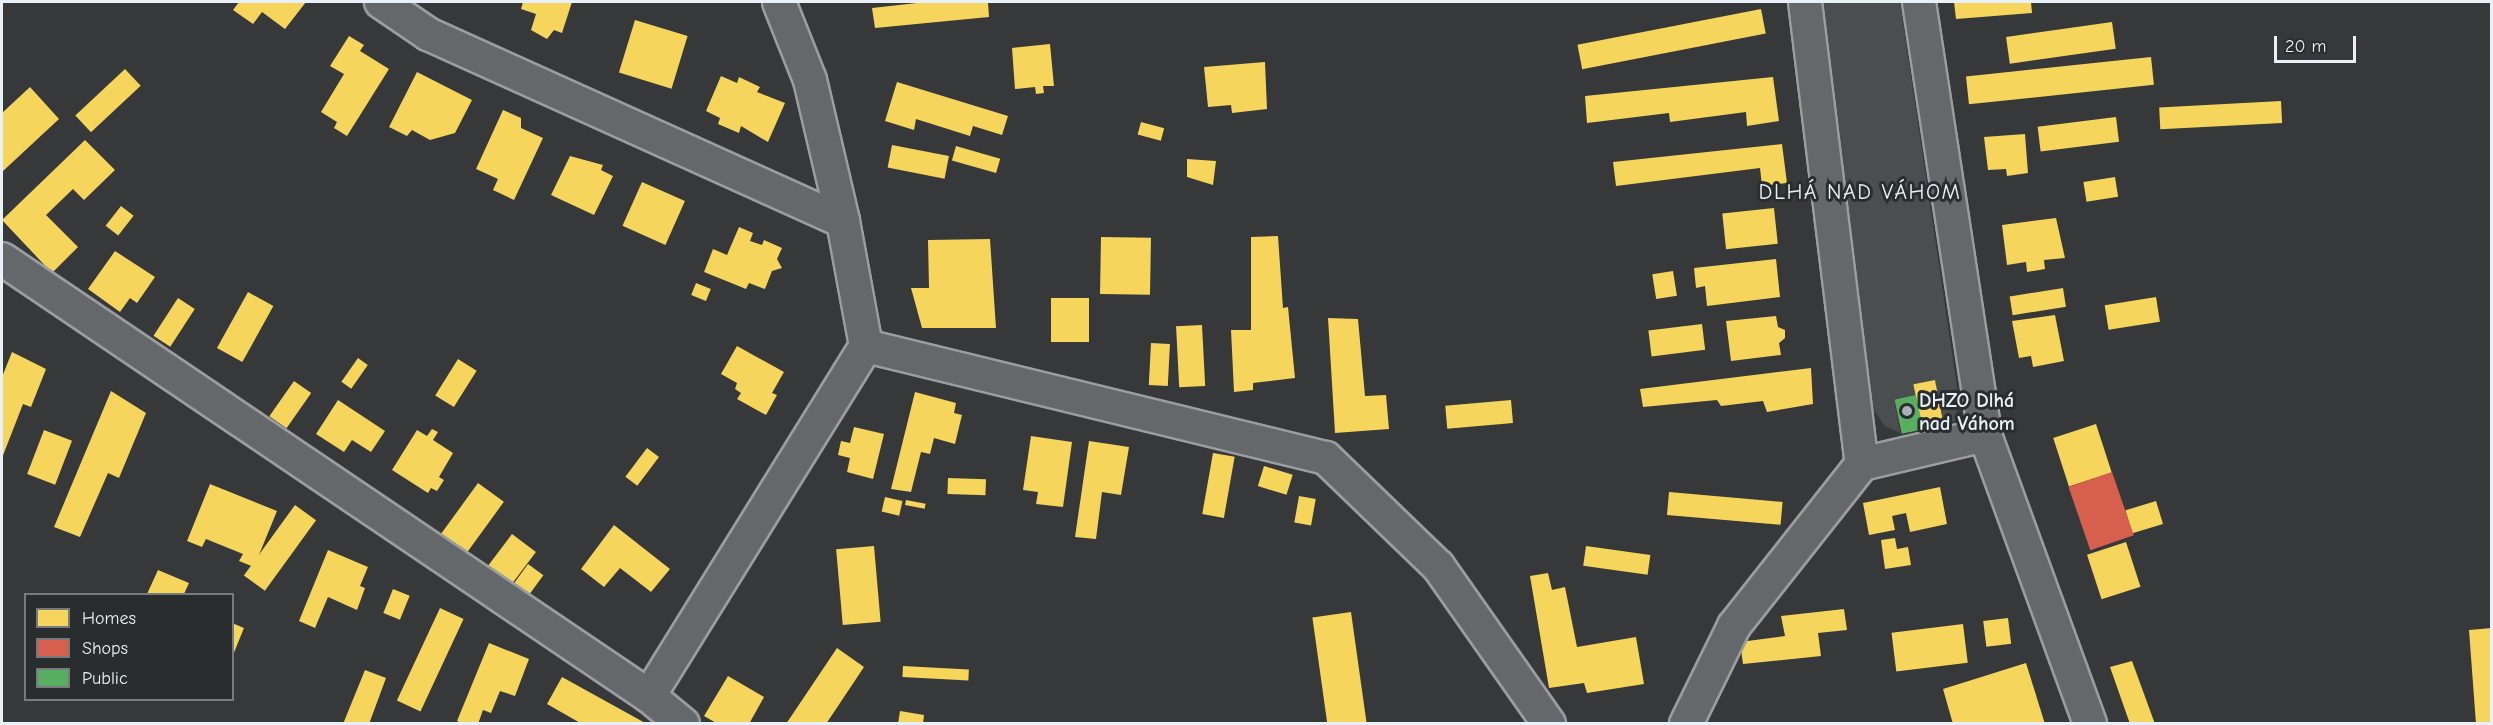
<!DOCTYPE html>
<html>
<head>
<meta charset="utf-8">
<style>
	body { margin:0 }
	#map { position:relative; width:2493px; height:725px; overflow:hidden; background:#363839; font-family:"Comic Neue",sans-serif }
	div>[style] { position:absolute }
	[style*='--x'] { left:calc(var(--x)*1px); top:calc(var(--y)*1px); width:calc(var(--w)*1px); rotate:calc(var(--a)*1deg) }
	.green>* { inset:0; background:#4a4e4f }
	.homes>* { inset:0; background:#f6d55c; transform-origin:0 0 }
	.shops>* { inset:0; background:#d6604d; transform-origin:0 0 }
	.public>* { inset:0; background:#5aae61; transform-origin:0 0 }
	.roads { filter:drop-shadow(2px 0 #9b9d9f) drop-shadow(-2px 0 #9b9d9f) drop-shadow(0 2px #9b9d9f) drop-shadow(0 -2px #9b9d9f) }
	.street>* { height:32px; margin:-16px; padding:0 16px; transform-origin:16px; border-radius:16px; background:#65686b }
	.dots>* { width:16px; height:16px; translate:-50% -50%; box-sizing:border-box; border:3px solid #2a2d2e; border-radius:50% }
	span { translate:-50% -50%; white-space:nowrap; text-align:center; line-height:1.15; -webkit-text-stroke:6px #2a2d2e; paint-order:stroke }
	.poi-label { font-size:20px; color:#e8f1f8; font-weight:700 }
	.left { translate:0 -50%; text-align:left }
	.quarter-label { font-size:22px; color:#e8f1f8; letter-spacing:1.5px }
	.frame { position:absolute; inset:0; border:3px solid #e8f1f8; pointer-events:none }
	.legend { position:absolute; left:24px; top:593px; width:210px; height:108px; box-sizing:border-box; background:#2a2d2e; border:2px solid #767b7f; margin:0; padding:8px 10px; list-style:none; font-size:18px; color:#e8f1f8 }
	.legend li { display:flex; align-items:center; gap:12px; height:30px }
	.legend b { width:30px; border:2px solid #767b7f }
	.scale { position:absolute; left:2274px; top:36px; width:82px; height:27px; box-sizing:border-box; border:3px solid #e8f1f8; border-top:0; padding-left:8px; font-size:18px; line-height:21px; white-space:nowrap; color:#e8f1f8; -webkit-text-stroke:4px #2a2d2e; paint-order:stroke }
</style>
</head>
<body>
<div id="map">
	<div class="green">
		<i style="clip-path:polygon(1818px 2px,1900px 2px,1959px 400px,1955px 421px,1944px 425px,1935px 380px,1914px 384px,1916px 395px,1894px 399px,1900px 433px,1885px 426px,1869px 404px)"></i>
	</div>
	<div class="homes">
		<i style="clip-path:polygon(239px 2px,306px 2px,285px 29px,262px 12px,253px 24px,233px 10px)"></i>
		<i style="clip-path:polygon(523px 2px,572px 2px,562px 33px,554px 30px,547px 39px,531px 30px,536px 14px,521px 9px)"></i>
		<i style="clip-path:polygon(926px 2px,988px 2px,989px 17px,875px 28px,872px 8px)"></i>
		<i style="clip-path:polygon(1954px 2px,2031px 2px,2032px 13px,1956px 19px)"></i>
		<i style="left:1761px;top:9px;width:25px;height:187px;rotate:79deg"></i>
		<i style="left:635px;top:20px;width:55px;height:55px;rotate:17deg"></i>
		<i style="left:2112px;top:22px;width:27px;height:107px;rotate:82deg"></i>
		<i style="clip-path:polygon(349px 36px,364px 45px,360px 51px,389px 69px,347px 136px,334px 128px,337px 122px,321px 112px,344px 74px,330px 66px)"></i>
		<i style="clip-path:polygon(1050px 44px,1054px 86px,1043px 86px,1044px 93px,1036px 94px,1035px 87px,1015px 89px,1012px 48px)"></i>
		<i style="left:2151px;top:57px;width:28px;height:186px;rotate:84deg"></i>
		<i style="clip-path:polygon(1265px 62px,1267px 109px,1232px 113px,1231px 105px,1208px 107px,1204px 67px)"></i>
		<i style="left:125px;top:69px;width:23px;height:68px;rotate:47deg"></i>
		<i style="clip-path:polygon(417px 72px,472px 100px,455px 133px,430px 140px,412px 130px,407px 136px,389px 127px)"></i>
		<i style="clip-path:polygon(721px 76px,737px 83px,739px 77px,760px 87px,757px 92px,785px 103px,768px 142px,741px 126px,739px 133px,718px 124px,720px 118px,706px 111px)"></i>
		<i style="clip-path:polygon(1773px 77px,1779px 121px,1747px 126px,1746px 112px,1670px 122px,1669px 113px,1587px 123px,1585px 96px)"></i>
		<i style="clip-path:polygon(897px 82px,1008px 116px,1002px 135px,973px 126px,970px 136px,916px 119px,914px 130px,885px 121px)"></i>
		<i style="clip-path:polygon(30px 87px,59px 119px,2px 172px,2px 113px)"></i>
		<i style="left:2281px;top:101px;width:22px;height:122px;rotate:87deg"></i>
		<i style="clip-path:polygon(503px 110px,521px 118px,521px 128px,543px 138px,514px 200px,493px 190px,498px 179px,476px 169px)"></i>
		<i style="left:2116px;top:117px;width:25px;height:79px;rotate:83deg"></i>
		<i style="left:1141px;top:122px;width:24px;height:13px;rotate:15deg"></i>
		<i style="clip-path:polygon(2025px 134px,2028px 173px,2007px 176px,2006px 169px,1988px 170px,1984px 137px)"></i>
		<i style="clip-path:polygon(85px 140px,115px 170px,84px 200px,73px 189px,46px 215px,78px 247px,52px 273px,2px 220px)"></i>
		<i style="clip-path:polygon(1782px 144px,1787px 183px,1762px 186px,1760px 168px,1616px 186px,1613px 162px)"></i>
		<i style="left:892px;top:145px;width:58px;height:23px;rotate:11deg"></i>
		<i style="left:956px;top:146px;width:46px;height:15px;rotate:16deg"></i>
		<i style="clip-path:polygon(570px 156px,603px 165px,601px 170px,613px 176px,594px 215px,551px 195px)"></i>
		<i style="clip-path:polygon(1187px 159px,1216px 161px,1213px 185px,1187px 177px)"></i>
		<i style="left:2115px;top:177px;width:20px;height:32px;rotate:81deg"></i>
		<i style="left:642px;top:182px;width:47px;height:48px;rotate:24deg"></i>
		<i style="left:121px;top:206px;width:16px;height:25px;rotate:38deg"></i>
		<i style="left:1774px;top:208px;width:36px;height:52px;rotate:84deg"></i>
		<i style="clip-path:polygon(2056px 218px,2065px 258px,2044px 260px,2045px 269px,2027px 272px,2026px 262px,2007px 265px,2002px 225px)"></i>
		<i style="clip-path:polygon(739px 227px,753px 233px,750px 241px,762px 245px,764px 240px,782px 248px,777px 259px,782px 268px,772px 271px,765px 289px,749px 283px,746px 289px,704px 272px,713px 249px,727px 255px)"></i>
		<i style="clip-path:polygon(1278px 236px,1283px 308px,1288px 307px,1295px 378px,1253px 383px,1253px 390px,1234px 392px,1231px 330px,1251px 330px,1251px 237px)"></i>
		<i style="left:1101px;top:237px;width:50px;height:57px;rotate:1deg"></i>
		<i style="clip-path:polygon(990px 239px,996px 328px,922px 328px,911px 288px,929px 288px,928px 240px)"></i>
		<i style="clip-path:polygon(115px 251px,155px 277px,137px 303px,130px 298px,120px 312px,88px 289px)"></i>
		<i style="clip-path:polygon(1776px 259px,1780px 297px,1707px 306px,1705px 286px,1696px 288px,1694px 268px)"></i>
		<i style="left:1673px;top:271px;width:25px;height:21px;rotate:81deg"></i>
		<i style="left:696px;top:283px;width:16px;height:13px;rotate:22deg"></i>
		<i style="left:2063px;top:288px;width:19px;height:54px;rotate:81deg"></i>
		<i style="left:248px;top:292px;width:29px;height:64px;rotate:29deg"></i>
		<i style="left:2156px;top:297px;width:25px;height:52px;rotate:81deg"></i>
		<i style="left:178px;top:298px;width:20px;height:45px;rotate:33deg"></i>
		<i style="left:1089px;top:298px;width:44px;height:38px;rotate:90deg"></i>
		<i style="clip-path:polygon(2055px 315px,2064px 361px,2033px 367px,2031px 356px,2019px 358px,2012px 321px)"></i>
		<i style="clip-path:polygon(1776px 316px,1778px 327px,1785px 330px,1785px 338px,1779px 343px,1781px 355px,1731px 361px,1726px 321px)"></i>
		<i style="clip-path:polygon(1328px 318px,1358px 319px,1365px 396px,1386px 395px,1389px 429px,1335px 433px)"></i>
		<i style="left:1702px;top:324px;width:26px;height:54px;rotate:83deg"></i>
		<i style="left:1202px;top:325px;width:61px;height:26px;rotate:87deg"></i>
		<i style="left:1151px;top:343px;width:19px;height:42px;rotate:3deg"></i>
		<i style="clip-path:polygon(737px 346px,784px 372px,772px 393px,777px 395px,766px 415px,737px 399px,741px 393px,735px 389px,737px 383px,721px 374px)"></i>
		<i style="clip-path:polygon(12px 352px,46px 369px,31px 407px,23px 404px,2px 458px,2px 377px)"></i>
		<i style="left:358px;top:358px;width:12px;height:29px;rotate:35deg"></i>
		<i style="left:458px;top:359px;width:22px;height:43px;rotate:32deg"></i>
		<i style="clip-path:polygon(1811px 368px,1813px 404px,1767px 412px,1763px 401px,1721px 406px,1717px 400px,1643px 407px,1640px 389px)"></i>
		<i style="left:1935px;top:380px;width:46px;height:22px;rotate:79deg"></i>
		<i style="left:294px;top:381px;width:21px;height:43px;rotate:35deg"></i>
		<i style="clip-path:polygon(111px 391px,146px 413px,119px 478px,108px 473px,80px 537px,54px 527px)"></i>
		<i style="clip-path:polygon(915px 392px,956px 403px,954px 413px,962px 415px,955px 444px,934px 438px,930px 454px,921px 452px,911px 492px,891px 489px)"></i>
		<i style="clip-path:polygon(338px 400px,385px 431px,371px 452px,352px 440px,344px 452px,316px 434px)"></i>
		<i style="left:1511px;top:400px;width:23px;height:66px;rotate:85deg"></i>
		<i style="left:2096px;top:424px;width:51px;height:45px;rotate:72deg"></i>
		<i style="clip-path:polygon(854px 427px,884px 434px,873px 479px,847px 472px,850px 458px,838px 455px,841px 441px,850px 443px)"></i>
		<i style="clip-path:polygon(432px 429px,438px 432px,433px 440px,453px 453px,439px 477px,444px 480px,437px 491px,431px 488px,428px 493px,392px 470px,417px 430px,427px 436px)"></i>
		<i style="left:44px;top:430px;width:30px;height:47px;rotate:21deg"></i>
		<i style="clip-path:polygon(1031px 436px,1072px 442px,1063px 507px,1036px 504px,1038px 492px,1023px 490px)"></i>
		<i style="clip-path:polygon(1089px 441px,1129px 447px,1121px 495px,1102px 492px,1096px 539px,1075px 537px)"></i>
		<i style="left:647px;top:448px;width:15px;height:36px;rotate:37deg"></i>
		<i style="left:1213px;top:453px;width:22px;height:62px;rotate:10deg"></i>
		<i style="left:1264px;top:466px;width:30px;height:21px;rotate:17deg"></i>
		<i style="left:948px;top:478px;width:38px;height:16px;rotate:2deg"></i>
		<i style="left:478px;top:483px;width:32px;height:64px;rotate:36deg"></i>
		<i style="clip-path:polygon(210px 484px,277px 511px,254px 567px,239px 561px,243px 554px,206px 539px,202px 547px,187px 541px)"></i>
		<i style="clip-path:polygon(1940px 487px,1947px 524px,1910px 532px,1906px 513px,1892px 516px,1895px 530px,1869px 535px,1863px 503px)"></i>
		<i style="left:1669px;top:492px;width:114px;height:23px;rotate:5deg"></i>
		<i style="left:1299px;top:496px;width:17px;height:27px;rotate:10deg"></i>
		<i style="left:885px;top:497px;width:18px;height:15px;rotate:13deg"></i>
		<i style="left:906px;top:500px;width:20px;height:5px;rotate:11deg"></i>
		<i style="left:2156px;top:501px;width:24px;height:32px;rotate:73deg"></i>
		<i style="left:295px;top:505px;width:26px;height:87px;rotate:36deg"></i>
		<i style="clip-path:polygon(614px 525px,670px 569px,651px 592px,620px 568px,604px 587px,581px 569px)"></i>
		<i style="left:512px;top:534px;width:30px;height:42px;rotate:37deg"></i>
		<i style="clip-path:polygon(1895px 538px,1897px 549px,1908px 547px,1911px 565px,1885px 569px,1881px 540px)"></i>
		<i style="left:2126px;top:542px;width:47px;height:41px;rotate:72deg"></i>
		<i style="left:874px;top:546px;width:76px;height:38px;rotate:85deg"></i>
		<i style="left:1586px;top:546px;width:65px;height:20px;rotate:8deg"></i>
		<i style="clip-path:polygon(328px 550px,368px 567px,360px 586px,365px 588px,357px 610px,328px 597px,315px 628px,299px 621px)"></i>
		<i style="left:528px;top:564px;width:19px;height:28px;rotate:36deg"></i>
		<i style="clip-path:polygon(158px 570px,189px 583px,184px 594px,147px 594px)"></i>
		<i style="clip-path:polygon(1548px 573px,1552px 590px,1565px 587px,1577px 647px,1636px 637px,1644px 684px,1587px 693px,1584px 683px,1549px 688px,1530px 576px)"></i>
		<i style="left:393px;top:589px;width:18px;height:26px;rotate:22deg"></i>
		<i style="left:440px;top:608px;width:26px;height:102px;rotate:25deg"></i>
		<i style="clip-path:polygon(1844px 609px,1847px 630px,1818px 633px,1821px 656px,1743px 664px,1740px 642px,1785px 636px,1781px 616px)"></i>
		<i style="left:1351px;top:612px;width:113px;height:39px;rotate:82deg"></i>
		<i style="left:2008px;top:618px;width:26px;height:25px;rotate:83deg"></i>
		<i style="clip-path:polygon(232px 623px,244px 628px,233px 655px,232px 655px)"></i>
		<i style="left:1963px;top:624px;width:39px;height:72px;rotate:83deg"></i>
		<i style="clip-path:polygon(2492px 628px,2492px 724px,2476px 724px,2469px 630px)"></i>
		<i style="clip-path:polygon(489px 643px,529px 659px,515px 696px,500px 691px,491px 713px,483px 710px,478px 724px,464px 724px,457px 721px)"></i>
		<i style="clip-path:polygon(837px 648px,864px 667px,826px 724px,786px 724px)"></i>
		<i style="clip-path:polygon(2132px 661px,2155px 724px,2130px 724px,2110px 667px)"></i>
		<i style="clip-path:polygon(2026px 663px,2045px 724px,1953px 724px,1943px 689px)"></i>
		<i style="left:903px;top:666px;width:66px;height:11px;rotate:3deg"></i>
		<i style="clip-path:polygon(365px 670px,386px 678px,369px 724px,343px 724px)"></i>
		<i style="clip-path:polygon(728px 676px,764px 697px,749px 724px,718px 724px,704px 716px)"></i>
		<i style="clip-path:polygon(562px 677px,647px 724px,582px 724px,547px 704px)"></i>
		<i style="clip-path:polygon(900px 711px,924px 715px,923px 724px,898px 724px)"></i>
	</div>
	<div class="shops">
		<i style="left:2112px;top:472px;width:67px;height:46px;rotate:71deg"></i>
	</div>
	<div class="public">
		<i style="left:1916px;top:395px;width:35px;height:22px;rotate:78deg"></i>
	</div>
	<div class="roads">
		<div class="street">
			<i style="--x:381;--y:2;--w:57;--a:34.2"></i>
			<i style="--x:428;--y:34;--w:455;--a:24.3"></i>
			<i style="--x:843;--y:221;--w:127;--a:79.6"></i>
			<i style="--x:866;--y:346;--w:412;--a:121.8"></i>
			<i style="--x:779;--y:2;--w:84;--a:68.3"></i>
			<i style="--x:810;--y:80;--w:145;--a:76.8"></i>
			<i style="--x:1805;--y:2;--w:466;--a:83"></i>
			<i style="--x:1919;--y:2;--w:438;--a:81.3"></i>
			<i style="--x:1985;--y:435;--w:307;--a:70"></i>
			<i style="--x:2;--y:259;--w:781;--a:34.04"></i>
			<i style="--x:649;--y:696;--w:44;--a:39.5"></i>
			<i style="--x:866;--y:346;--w:473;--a:13.7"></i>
			<i style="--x:1326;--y:458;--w:156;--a:44"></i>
			<i style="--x:1438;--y:566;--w:193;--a:54.9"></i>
			<i style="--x:1686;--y:724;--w:109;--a:-63.9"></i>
			<i style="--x:1734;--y:626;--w:206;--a:-51.7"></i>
			<i style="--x:1862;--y:464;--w:126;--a:-13.3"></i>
		</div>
	</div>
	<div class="dots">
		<i style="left:1907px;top:411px;background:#aab0b5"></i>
	</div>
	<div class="poi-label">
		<span class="left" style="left:1919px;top:412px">DHZO Dlhá<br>nad Váhom</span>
	</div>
	<div class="quarter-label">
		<span style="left:1860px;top:193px">DLHÁ NAD VÁHOM</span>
	</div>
	<div class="frame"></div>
	<ul class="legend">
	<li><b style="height:16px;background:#f6d55c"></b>Homes</li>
	<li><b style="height:16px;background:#d6604d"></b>Shops</li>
	<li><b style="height:16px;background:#5aae61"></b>Public</li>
	</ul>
	<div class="scale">20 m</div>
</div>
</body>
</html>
